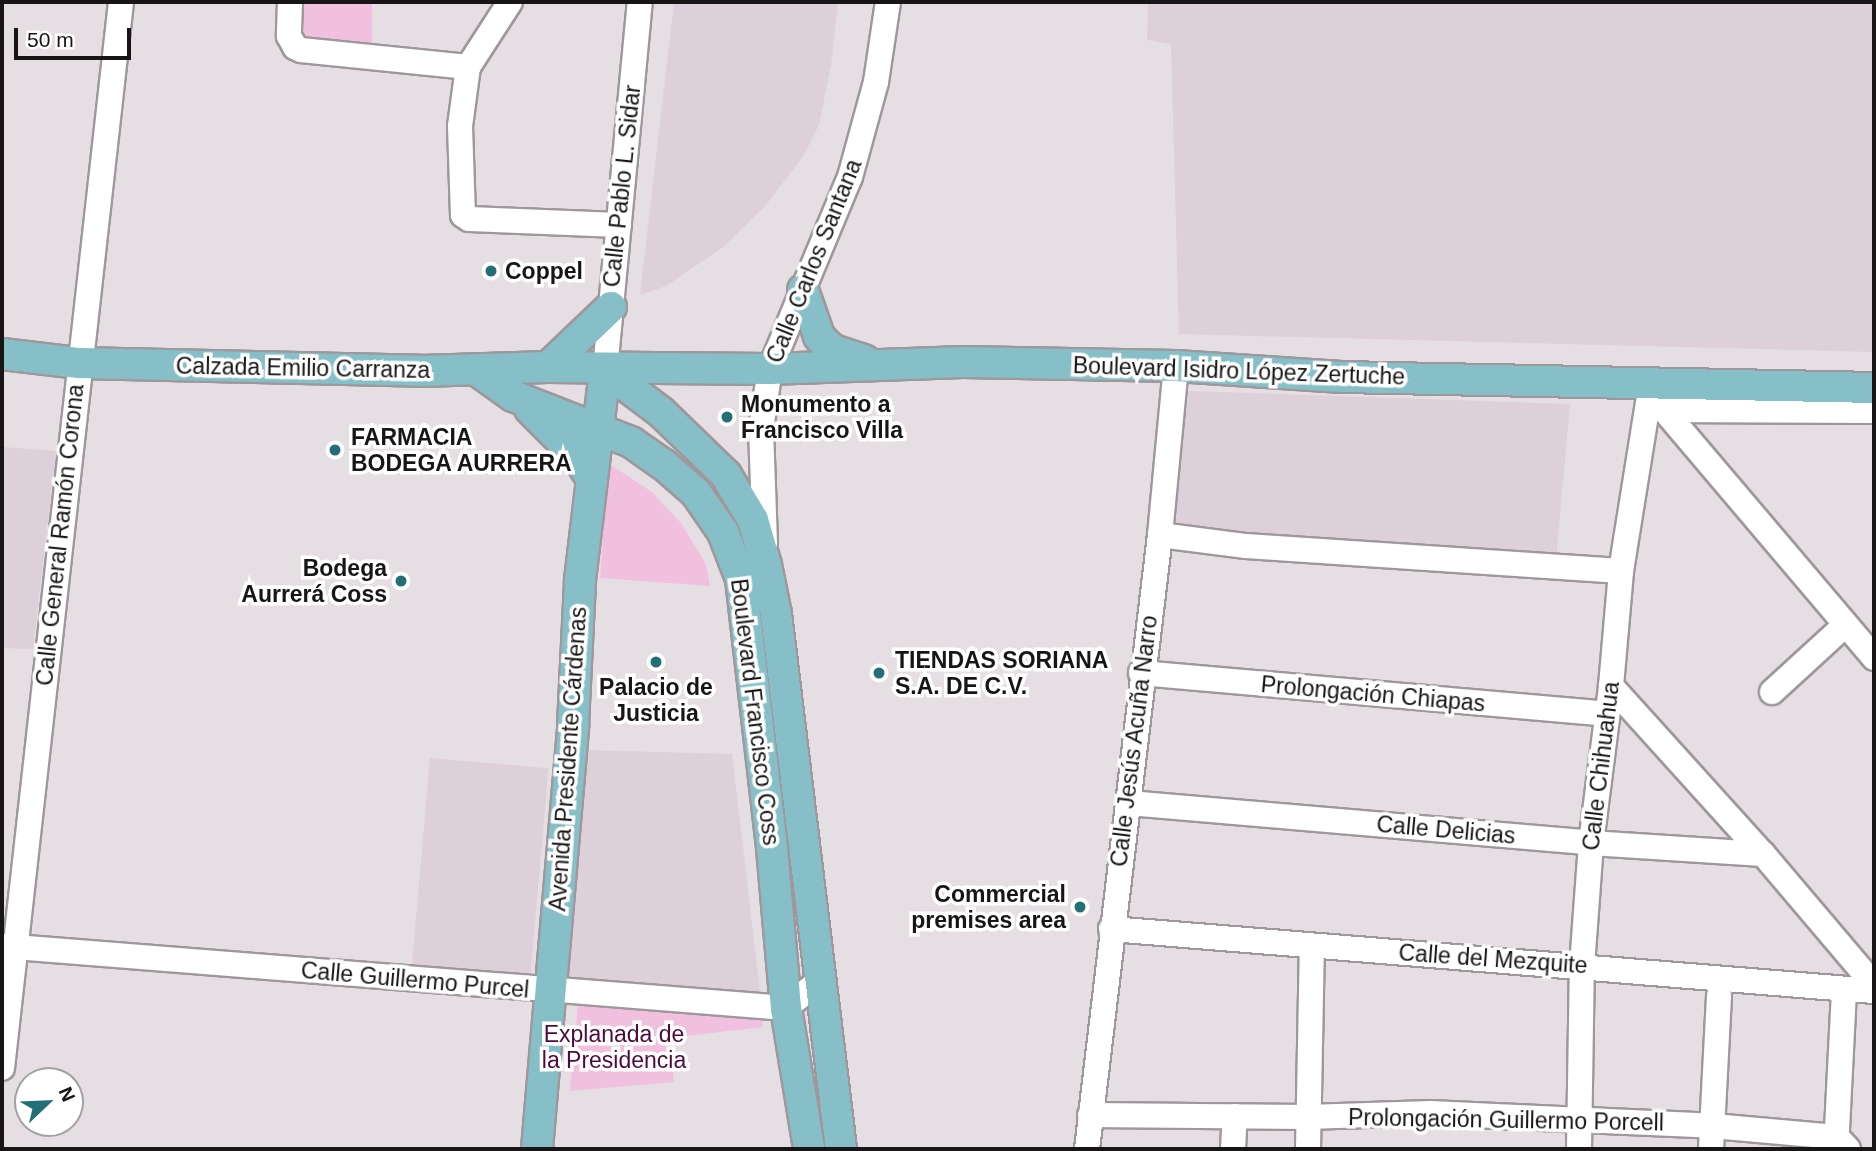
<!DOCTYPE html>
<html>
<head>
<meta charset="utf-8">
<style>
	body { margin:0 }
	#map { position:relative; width:1876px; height:1151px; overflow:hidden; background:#e5dee2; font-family:Helvetica,sans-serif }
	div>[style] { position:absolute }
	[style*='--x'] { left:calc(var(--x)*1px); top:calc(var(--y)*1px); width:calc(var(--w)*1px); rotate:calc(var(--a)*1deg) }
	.built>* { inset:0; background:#ded0d9; transform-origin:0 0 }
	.green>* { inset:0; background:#f1c0df; transform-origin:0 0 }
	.roads { filter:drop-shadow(2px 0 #9e989c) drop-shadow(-2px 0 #9e989c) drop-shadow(0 2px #9e989c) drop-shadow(0 -2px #9e989c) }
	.minor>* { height:24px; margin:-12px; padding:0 12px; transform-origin:12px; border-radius:12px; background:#fff }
	.major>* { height:30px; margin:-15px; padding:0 15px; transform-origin:15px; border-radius:15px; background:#86bfc7 }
	.dots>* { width:19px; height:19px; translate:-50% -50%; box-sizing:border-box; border:4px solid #fff; border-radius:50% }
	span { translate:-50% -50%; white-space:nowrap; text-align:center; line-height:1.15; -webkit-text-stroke:7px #fff; paint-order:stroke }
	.street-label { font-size:23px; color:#171516 }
	.poi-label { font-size:23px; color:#171516; font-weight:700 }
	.left { translate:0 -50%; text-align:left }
	.right { translate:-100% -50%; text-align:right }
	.park-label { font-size:23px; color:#4e093d }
	.frame { position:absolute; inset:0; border:4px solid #171516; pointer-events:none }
	.north { position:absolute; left:14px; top:1067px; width:70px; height:70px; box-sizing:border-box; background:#fff; border:2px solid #a2a1a2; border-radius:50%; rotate:67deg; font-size:19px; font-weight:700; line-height:28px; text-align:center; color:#171516 }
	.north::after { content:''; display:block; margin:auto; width:24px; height:32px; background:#246e77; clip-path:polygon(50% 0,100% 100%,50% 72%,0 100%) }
	.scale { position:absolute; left:14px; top:28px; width:117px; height:32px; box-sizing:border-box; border:4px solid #171516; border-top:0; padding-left:9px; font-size:21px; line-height:24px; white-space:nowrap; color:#171516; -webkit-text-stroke:5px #fff; paint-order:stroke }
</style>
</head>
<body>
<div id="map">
	<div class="built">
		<i style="clip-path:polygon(674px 2px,747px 4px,732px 2px,838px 2px,831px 65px,819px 125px,804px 155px,766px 205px,722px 248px,666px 286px,640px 295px)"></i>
		<i style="clip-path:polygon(1148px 2px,1874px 2px,1874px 352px,1179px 334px,1171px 44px,1147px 40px)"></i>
		<i style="clip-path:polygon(1189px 391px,1570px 404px,1555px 570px,1169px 536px)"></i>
		<i style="clip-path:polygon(2px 447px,56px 451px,33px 649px,2px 648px)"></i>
		<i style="clip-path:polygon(582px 750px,732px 754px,761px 1000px,564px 982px)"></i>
		<i style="left:430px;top:758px;width:119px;height:210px;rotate:5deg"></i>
	</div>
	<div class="green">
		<i style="left:303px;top:2px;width:69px;height:44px"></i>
		<i style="clip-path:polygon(608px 463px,652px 492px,681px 523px,706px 564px,710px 586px,600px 578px)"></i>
		<i style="clip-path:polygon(578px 1005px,762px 1018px,763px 1027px,669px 1038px,674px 1082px,570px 1091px)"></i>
	</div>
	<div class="roads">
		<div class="minor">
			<i style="--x:290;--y:2;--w:34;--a:92"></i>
			<i style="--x:289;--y:36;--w:13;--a:61"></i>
			<i style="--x:295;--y:47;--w:7;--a:27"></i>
			<i style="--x:301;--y:50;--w:168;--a:5.8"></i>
			<i style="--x:510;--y:2;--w:77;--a:122.9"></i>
			<i style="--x:468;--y:67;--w:60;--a:97.7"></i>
			<i style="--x:460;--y:126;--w:89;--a:88.1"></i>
			<i style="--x:463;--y:215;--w:7;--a:34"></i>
			<i style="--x:469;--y:219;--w:150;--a:2.3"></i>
			<i style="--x:605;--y:370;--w:370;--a:-84.6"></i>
			<i style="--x:1651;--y:384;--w:29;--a:63"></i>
			<i style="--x:1664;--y:410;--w:325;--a:49.7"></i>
			<i style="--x:1664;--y:410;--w:210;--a:0.3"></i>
			<i style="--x:1160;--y:535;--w:87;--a:7.3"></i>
			<i style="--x:1246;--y:546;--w:376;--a:3.8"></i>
			<i style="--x:765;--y:543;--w:114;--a:-92"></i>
			<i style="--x:761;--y:429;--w:61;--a:-81.5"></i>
			<i style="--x:770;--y:369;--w:208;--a:-67.4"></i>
			<i style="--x:850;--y:177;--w:98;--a:-74.7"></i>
			<i style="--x:876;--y:82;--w:81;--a:-81.5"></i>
			<i style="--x:1141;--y:673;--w:467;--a:5"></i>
			<i style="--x:1611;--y:686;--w:227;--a:47.9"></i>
			<i style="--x:1763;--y:854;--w:172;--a:49.7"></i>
			<i style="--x:1772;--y:692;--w:99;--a:-42.5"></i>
			<i style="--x:1129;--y:803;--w:464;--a:4.9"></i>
			<i style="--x:1591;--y:843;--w:172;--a:3.7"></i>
			<i style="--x:1111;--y:929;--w:766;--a:4.65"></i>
			<i style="--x:2;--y:946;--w:786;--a:4.52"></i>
			<i style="--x:786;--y:1008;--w:43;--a:-39.3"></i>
			<i style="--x:2;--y:1068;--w:1073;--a:-83.63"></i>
			<i style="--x:1090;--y:1115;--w:217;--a:0.5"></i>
			<i style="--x:1307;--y:1117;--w:123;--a:-1.9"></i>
			<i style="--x:1430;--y:1113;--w:283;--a:2.6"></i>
			<i style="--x:1713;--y:1126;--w:124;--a:5.1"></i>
			<i style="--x:1837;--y:1137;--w:16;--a:47"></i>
			<i style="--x:1087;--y:1149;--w:618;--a:-83.22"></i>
			<i style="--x:1160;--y:535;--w:170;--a:-84.6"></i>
			<i style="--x:1233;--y:1149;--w:33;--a:-87"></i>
			<i style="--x:1308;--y:1149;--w:203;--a:-88.9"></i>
			<i style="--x:1579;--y:1149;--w:183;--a:-89.1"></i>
			<i style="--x:1582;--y:966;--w:123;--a:-85.8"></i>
			<i style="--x:1591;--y:843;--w:158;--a:-82.7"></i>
			<i style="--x:1611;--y:686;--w:115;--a:-85"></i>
			<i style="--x:1621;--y:571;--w:189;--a:-80.9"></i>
			<i style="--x:1711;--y:1149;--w:154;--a:-87"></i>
			<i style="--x:1836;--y:1149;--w:160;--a:-87.1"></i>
		</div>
		<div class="major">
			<i style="--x:803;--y:290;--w:49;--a:70.8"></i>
			<i style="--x:819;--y:336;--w:11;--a:49"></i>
			<i style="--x:826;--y:344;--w:9;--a:41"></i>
			<i style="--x:833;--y:350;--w:33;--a:18"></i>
			<i style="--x:2;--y:354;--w:78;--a:6.7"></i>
			<i style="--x:79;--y:363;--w:342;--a:1.3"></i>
			<i style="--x:421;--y:371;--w:127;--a:-1.8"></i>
			<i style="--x:548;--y:367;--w:222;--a:0.5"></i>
			<i style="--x:770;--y:369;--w:193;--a:-2.1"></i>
			<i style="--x:963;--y:362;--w:213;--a:1.1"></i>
			<i style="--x:1176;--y:366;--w:166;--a:3.8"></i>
			<i style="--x:1342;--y:377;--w:532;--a:1.18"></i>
			<i style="--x:548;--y:367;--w:87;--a:-43.6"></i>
			<i style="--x:605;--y:370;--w:70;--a:36.9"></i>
			<i style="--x:661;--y:412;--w:91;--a:44.1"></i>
			<i style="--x:726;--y:475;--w:52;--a:59"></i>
			<i style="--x:753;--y:520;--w:47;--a:73.9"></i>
			<i style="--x:766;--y:565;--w:50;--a:78.5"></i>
			<i style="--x:776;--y:614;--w:539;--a:83.07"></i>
			<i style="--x:478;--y:371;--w:43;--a:35.5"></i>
			<i style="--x:513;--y:396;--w:127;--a:21.3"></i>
			<i style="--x:631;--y:442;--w:39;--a:35"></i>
			<i style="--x:663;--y:464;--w:44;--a:41.3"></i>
			<i style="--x:696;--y:493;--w:47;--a:55.3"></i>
			<i style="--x:723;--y:532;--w:50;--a:69"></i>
			<i style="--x:741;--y:579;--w:271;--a:83.4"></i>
			<i style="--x:772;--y:848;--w:161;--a:85"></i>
			<i style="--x:786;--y:1008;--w:143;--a:80.7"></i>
			<i style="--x:530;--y:409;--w:68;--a:45"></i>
			<i style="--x:578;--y:457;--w:25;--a:58"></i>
			<i style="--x:537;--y:1149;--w:426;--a:-85.1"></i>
			<i style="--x:573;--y:725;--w:145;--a:-87.2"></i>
			<i style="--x:580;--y:580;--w:211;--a:-83.2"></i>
		</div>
	</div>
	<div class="dots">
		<i style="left:491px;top:271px;background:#246e77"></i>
		<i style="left:727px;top:417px;background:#246e77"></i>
		<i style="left:335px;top:450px;background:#246e77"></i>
		<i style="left:401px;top:581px;background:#246e77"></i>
		<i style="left:656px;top:662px;background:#246e77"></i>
		<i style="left:879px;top:673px;background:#246e77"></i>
		<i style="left:1080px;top:907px;background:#246e77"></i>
	</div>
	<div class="street-label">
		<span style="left:622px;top:186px;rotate:-84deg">Calle Pablo L. Sidar</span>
		<span style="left:814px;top:261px;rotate:-68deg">Calle Carlos Santana</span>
		<span style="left:303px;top:368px;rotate:1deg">Calzada Emilio Carranza</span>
		<span style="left:1239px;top:371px;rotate:2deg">Boulevard Isidro López Zertuche</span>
		<span style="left:60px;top:535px;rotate:-84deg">Calle General Ramón Corona</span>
		<span style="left:1373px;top:694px;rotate:5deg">Prolongación Chiapas</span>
		<span style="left:755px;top:712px;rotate:83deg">Boulevard Francisco Coss</span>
		<span style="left:1134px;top:741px;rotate:-83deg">Calle Jesús Acuña Narro</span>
		<span style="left:568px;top:759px;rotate:-86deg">Avenida Presidente Cárdenas</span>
		<span style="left:1601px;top:766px;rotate:-83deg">Calle Chihuahua</span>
		<span style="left:1446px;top:830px;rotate:5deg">Calle Delicias</span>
		<span style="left:1493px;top:959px;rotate:4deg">Calle del Mezquite</span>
		<span style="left:415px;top:980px;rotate:5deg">Calle Guillermo Purcel</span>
		<span style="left:1506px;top:1120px;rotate:1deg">Prolongación Guillermo Porcell</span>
	</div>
	<div class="poi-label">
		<span class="left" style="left:505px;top:271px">Coppel</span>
		<span class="left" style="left:741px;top:417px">Monumento a<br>Francisco Villa</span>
		<span class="left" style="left:351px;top:450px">FARMACIA<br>BODEGA AURRERA</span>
		<span class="right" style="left:387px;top:581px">Bodega<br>Aurrerá Coss</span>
		<span class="left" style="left:895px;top:673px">TIENDAS SORIANA<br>S.A. DE C.V.</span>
		<span style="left:656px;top:700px">Palacio de<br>Justicia</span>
		<span class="right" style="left:1066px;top:907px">Commercial<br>premises area</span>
	</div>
	<div class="park-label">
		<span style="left:614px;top:1047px">Explanada de<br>la Presidencia</span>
	</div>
	<div class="frame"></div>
	<div class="north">N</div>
	<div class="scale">50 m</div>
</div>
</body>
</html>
